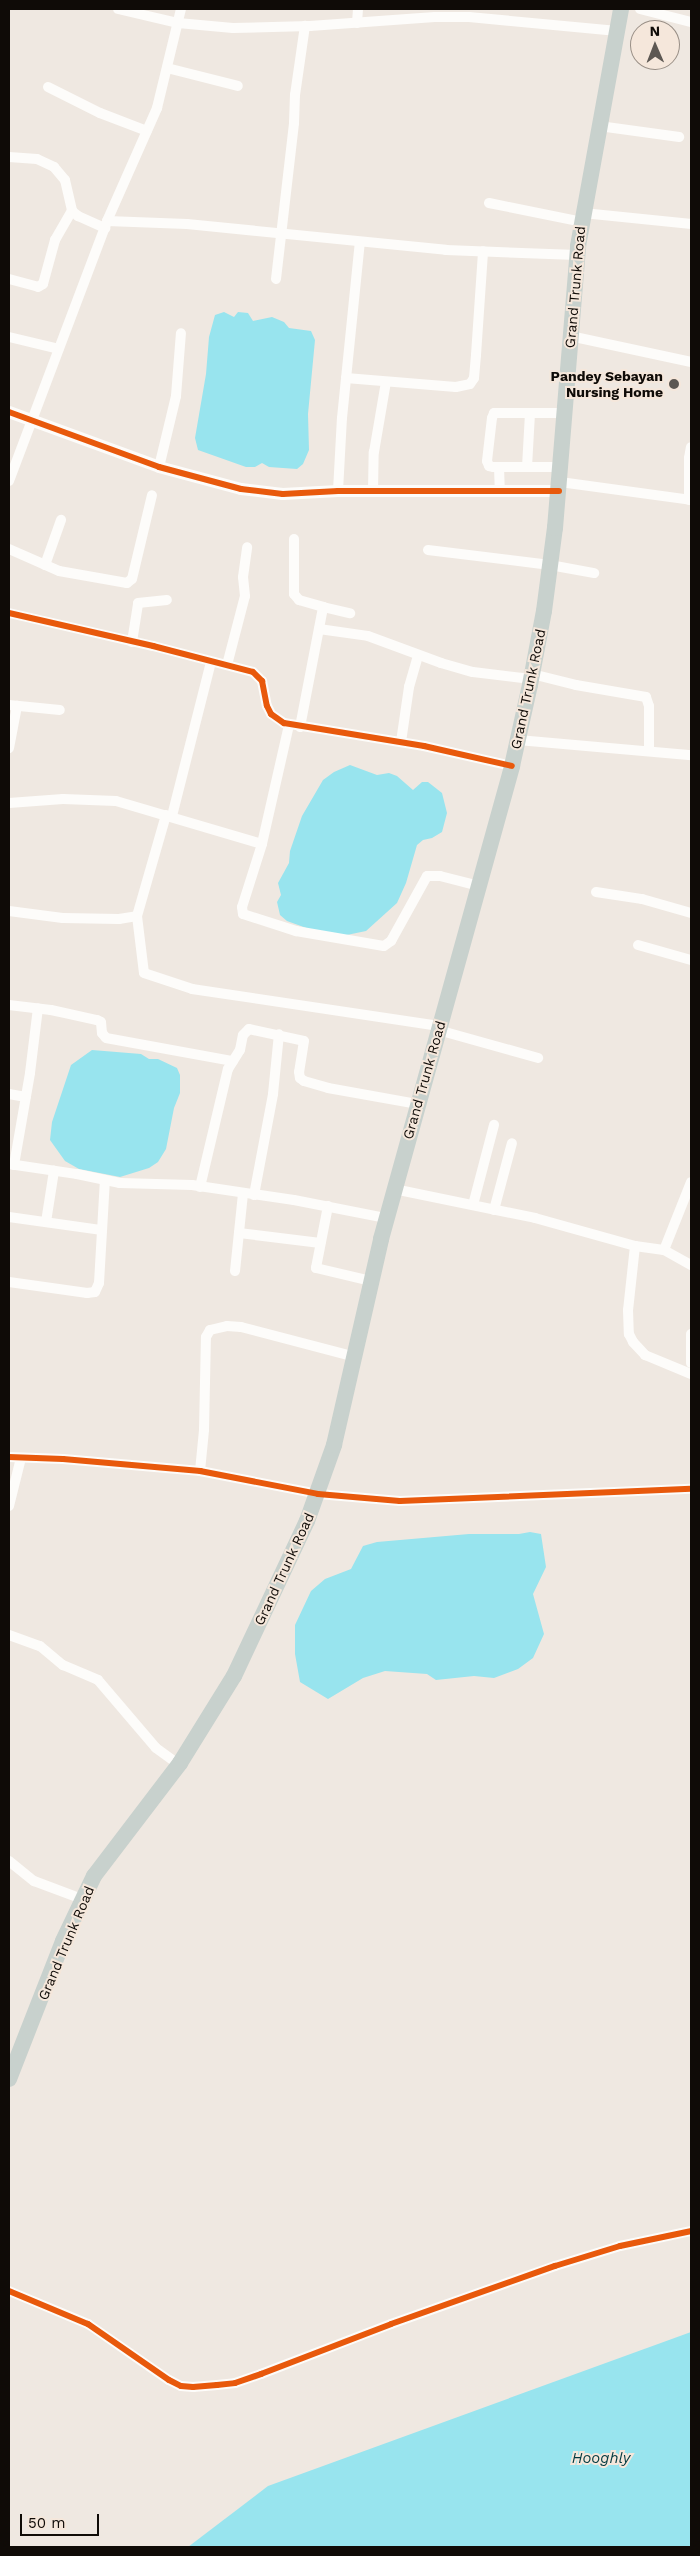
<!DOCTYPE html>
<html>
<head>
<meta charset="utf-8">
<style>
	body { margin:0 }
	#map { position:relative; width:700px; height:2556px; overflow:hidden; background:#efe8e1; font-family:"Work Sans",sans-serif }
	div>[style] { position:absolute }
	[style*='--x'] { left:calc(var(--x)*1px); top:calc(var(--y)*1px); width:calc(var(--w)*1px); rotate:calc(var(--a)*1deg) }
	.water>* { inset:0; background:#98e4ee }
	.minor>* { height:10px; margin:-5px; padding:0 5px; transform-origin:5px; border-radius:5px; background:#fdfcfa }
	.tertiary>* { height:12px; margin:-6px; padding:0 6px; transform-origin:6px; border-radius:6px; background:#fdfcfa }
	.primary>* { height:16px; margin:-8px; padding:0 8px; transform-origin:8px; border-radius:8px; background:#c8d1cd }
	.cycleway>* { height:6px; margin:-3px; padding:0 3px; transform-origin:3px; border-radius:3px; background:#e8590c }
	.dots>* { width:14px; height:14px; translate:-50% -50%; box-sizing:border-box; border:2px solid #f5e7db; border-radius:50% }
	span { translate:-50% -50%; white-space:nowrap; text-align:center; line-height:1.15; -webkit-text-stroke:4px #f5e7db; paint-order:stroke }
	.street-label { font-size:14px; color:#0f0b07 }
	.poi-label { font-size:14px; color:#0f0b07; font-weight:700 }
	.right { translate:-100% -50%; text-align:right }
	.water-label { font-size:15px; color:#023a41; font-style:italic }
	.frame { position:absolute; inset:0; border:10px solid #0f0b07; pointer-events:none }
	.north { position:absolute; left:630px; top:20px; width:50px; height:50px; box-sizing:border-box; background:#f5e7db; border:1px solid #998f86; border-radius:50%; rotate:359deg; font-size:14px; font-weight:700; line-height:20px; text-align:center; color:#0f0b07 }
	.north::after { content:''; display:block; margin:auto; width:18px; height:22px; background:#5d5853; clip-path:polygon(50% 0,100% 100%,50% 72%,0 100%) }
	.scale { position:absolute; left:20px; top:2514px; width:79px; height:22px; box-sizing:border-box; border:2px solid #0f0b07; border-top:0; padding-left:6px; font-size:15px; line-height:18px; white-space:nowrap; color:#0f0b07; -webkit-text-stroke:4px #f5e7db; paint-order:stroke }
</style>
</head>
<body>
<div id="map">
	<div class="water">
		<i style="clip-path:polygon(224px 312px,234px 317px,238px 312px,248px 313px,253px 321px,272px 317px,284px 322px,289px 328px,311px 331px,315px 340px,308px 414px,309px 450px,303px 464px,297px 469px,269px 467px,262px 463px,255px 467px,246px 467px,198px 450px,195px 438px,206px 374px,209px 337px,215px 315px)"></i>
		<i style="clip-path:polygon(350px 765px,377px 775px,389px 773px,397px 776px,413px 790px,422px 782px,428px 782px,442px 793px,447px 813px,442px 832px,432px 838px,423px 840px,417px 845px,406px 883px,397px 903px,366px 931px,342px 936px,312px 930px,287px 921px,280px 915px,277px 902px,281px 895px,278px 883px,289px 863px,290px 851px,302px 816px,323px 780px,334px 772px)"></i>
		<i style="clip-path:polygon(92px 1050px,141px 1054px,149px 1059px,158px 1059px,177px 1068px,180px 1075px,180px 1093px,174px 1108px,166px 1149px,158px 1162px,149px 1168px,120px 1177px,79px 1169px,65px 1161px,50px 1140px,52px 1122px,71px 1065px)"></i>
		<i style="clip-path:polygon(530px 1532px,541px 1534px,546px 1567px,533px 1594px,544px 1634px,533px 1658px,518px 1669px,494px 1678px,474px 1676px,436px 1680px,427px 1674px,385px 1671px,363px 1678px,328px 1699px,300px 1682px,295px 1654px,295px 1625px,311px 1591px,325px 1579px,351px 1569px,363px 1546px,377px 1542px,469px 1534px,519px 1534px)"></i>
		<i style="clip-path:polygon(691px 2332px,691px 2547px,188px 2547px,268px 2486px)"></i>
	</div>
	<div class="minor">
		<i style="--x:118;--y:9;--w:62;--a:13.1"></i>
		<i style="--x:178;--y:23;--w:55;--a:5.2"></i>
		<i style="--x:233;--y:28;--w:77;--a:-1.5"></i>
		<i style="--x:310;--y:26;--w:125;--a:-4.1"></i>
		<i style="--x:435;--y:17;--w:34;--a:0"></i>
		<i style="--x:469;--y:17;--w:149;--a:5.4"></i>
		<i style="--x:640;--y:9;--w:53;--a:14.3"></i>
		<i style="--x:357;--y:23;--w:14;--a:-86"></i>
		<i style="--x:167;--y:68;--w:73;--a:14.2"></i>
		<i style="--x:48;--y:87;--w:58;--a:26.6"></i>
		<i style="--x:100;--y:113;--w:50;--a:21"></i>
		<i style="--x:599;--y:126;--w:81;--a:7.8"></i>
		<i style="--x:9;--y:157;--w:28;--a:4"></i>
		<i style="--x:37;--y:159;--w:19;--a:25"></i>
		<i style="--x:54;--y:167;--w:17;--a:50"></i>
		<i style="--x:65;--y:180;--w:32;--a:77"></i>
		<i style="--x:72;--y:211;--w:8;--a:40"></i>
		<i style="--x:78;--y:216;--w:30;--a:24"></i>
		<i style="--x:489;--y:203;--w:95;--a:11.5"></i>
		<i style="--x:583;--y:213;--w:109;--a:5.8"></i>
		<i style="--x:107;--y:221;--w:80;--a:2.1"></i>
		<i style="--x:187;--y:224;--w:260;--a:5.7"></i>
		<i style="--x:446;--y:250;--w:131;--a:2.2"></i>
		<i style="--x:9;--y:279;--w:30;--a:15"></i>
		<i style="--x:38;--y:287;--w:6;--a:-31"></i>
		<i style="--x:43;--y:284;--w:46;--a:-74.7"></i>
		<i style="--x:55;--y:240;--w:34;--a:-60"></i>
		<i style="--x:276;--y:279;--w:157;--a:-83.4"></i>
		<i style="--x:294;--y:123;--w:28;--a:-88"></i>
		<i style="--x:295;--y:95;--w:70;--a:-81.8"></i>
		<i style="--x:570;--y:336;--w:124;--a:12.1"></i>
		<i style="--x:9;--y:337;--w:51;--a:13.5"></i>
		<i style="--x:346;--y:378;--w:110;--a:4.7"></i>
		<i style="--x:456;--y:387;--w:14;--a:-12"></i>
		<i style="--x:470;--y:384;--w:7;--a:-56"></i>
		<i style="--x:474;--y:378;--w:23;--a:-85"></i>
		<i style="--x:476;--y:355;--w:104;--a:-86.1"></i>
		<i style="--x:159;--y:467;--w:73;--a:-76.5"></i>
		<i style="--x:176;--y:396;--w:63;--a:-85.5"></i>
		<i style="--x:499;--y:467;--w:24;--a:88"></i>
		<i style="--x:527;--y:467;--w:54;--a:-86.8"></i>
		<i style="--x:561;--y:467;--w:68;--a:180"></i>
		<i style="--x:493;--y:467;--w:4;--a:-166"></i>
		<i style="--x:489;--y:466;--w:5;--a:-112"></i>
		<i style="--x:487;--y:461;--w:43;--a:-83.4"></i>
		<i style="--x:492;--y:418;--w:5;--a:-68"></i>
		<i style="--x:494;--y:413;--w:72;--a:0"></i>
		<i style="--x:9;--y:481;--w:278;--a:-69.3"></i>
		<i style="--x:107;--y:221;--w:124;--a:-66.1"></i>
		<i style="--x:157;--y:108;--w:102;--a:-76.4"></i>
		<i style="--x:560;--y:482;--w:132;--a:7.8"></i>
		<i style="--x:338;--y:491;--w:73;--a:-86.9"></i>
		<i style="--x:342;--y:418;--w:177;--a:-84.2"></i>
		<i style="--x:373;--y:491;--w:39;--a:-89"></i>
		<i style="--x:374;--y:452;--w:71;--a:-80.3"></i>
		<i style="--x:689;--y:500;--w:42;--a:-90"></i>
		<i style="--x:689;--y:458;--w:11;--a:-80"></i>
		<i style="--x:294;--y:539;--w:55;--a:90"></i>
		<i style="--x:294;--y:594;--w:8;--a:50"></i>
		<i style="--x:299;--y:600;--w:26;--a:16"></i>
		<i style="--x:9;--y:549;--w:55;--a:23.7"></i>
		<i style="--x:59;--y:571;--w:69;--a:10"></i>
		<i style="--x:127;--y:583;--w:6;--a:-39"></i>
		<i style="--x:132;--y:579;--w:86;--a:-76.6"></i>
		<i style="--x:428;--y:550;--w:123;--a:7"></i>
		<i style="--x:550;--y:565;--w:45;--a:10.3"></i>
		<i style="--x:45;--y:565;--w:48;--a:-70.4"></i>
		<i style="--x:9;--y:613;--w:148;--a:12.9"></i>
		<i style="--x:153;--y:646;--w:103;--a:14.6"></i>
		<i style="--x:253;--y:672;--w:13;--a:45"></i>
		<i style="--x:262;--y:681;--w:25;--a:79"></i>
		<i style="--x:267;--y:706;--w:9;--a:63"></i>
		<i style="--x:271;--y:714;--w:16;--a:35"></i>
		<i style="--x:284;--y:723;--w:142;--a:9.3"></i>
		<i style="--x:424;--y:746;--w:90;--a:12.8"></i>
		<i style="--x:319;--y:629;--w:49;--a:8.1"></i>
		<i style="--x:368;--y:636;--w:78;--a:20.3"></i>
		<i style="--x:441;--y:663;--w:33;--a:16"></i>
		<i style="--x:473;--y:672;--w:58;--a:6.9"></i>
		<i style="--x:132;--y:642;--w:39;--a:-81"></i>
		<i style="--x:138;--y:603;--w:29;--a:-6"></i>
		<i style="--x:227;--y:665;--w:71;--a:-75.4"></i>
		<i style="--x:245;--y:596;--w:19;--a:-96"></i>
		<i style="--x:243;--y:577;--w:30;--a:-82"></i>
		<i style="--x:532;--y:674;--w:45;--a:14"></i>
		<i style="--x:576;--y:685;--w:71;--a:9.7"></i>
		<i style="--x:646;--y:697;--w:9;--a:72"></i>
		<i style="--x:649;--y:706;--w:44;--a:90"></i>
		<i style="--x:9;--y:705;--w:51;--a:5.6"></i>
		<i style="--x:289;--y:725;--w:122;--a:102.8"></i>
		<i style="--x:262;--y:844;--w:66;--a:107.6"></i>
		<i style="--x:242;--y:907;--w:7;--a:82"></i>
		<i style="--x:243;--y:914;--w:56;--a:17.8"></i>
		<i style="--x:296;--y:931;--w:89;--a:9.7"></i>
		<i style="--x:384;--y:946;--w:9;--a:-36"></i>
		<i style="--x:391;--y:941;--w:74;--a:-61"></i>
		<i style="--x:427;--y:876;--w:13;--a:0"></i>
		<i style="--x:440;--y:876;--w:40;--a:14.4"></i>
		<i style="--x:300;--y:727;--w:122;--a:-79.1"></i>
		<i style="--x:323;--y:607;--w:28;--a:13"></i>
		<i style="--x:518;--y:740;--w:174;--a:5"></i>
		<i style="--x:401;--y:742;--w:56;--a:-81.7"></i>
		<i style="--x:409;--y:687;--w:33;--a:-74"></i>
		<i style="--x:9;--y:748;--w:43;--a:-79.2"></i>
		<i style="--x:9;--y:803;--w:54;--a:-4.2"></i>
		<i style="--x:63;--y:799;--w:53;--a:2.2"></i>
		<i style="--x:116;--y:801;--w:152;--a:16.4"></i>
		<i style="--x:166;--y:815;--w:105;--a:106"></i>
		<i style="--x:137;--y:916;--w:57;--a:83"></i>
		<i style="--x:144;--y:973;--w:51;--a:18.4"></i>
		<i style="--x:192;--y:989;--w:250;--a:8.5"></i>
		<i style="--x:172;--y:816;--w:159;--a:-75.8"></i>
		<i style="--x:596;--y:892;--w:47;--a:8.7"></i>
		<i style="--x:642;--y:899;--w:51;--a:15.9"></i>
		<i style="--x:9;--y:911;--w:54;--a:7.4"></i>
		<i style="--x:63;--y:918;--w:56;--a:1"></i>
		<i style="--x:119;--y:919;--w:18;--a:-9"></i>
		<i style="--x:638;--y:945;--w:55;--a:15.8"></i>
		<i style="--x:9;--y:1005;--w:42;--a:6.8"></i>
		<i style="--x:51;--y:1010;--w:47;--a:12.3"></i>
		<i style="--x:97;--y:1020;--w:4;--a:27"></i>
		<i style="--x:101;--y:1022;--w:11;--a:85"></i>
		<i style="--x:102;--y:1033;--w:6;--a:51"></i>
		<i style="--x:106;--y:1038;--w:129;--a:10.3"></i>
		<i style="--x:438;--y:1030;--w:104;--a:15.6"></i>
		<i style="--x:9;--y:1094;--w:17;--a:10"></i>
		<i style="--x:9;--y:1164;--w:69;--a:8.4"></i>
		<i style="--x:77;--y:1174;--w:44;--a:11.8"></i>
		<i style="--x:120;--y:1183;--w:72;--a:1.6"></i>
		<i style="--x:192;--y:1185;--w:103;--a:8.4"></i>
		<i style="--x:294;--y:1200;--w:94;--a:11.1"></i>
		<i style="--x:14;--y:1165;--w:93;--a:-80.1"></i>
		<i style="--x:30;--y:1073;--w:65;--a:-83"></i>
		<i style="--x:200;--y:1187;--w:121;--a:-76.7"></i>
		<i style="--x:228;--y:1069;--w:22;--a:-58"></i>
		<i style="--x:240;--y:1050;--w:15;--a:-79"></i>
		<i style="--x:243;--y:1035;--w:8;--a:-45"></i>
		<i style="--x:249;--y:1029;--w:56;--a:12.3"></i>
		<i style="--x:304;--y:1041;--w:31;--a:99"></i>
		<i style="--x:299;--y:1072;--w:6;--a:81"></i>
		<i style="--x:300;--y:1078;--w:5;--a:37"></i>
		<i style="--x:304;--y:1081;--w:25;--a:16"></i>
		<i style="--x:328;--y:1088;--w:90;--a:10.2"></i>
		<i style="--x:394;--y:1189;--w:144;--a:11.6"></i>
		<i style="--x:535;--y:1218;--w:104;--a:15.6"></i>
		<i style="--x:635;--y:1246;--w:29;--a:8"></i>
		<i style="--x:664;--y:1250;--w:31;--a:29"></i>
		<i style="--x:254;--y:1195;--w:103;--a:-79.3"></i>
		<i style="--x:273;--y:1094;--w:60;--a:-84.3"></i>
		<i style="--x:473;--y:1205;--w:83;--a:-75.3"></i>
		<i style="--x:328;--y:1206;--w:63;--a:101"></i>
		<i style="--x:316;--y:1268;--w:57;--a:13.3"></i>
		<i style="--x:494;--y:1210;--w:69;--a:-75"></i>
		<i style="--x:9;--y:1217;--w:94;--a:8"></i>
		<i style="--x:46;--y:1222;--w:52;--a:-81.1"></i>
		<i style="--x:239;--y:1233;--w:82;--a:7"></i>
		<i style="--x:635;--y:1246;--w:64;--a:96.2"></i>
		<i style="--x:628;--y:1310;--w:24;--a:88"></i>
		<i style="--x:629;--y:1334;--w:9;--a:63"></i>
		<i style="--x:633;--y:1342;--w:18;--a:47"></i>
		<i style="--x:645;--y:1355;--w:50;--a:22.4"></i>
		<i style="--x:664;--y:1250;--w:73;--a:-68.3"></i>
		<i style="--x:235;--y:1271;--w:78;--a:-84.1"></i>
		<i style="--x:9;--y:1282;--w:79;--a:8"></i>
		<i style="--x:87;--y:1293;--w:8;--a:-7"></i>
		<i style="--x:95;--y:1292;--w:10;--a:-66"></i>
		<i style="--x:99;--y:1283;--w:103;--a:-86.7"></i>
		<i style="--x:691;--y:1334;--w:29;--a:90"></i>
		<i style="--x:9;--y:1457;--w:54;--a:2.1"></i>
		<i style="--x:63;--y:1459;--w:138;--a:5"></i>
		<i style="--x:200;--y:1471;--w:120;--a:11"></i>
		<i style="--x:318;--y:1494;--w:82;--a:4.9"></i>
		<i style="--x:400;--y:1501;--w:291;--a:-2.4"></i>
		<i style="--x:200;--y:1471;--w:41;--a:-84.4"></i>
		<i style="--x:204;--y:1430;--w:93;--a:-88.8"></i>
		<i style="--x:206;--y:1337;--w:8;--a:-60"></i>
		<i style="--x:210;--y:1330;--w:17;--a:-13"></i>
		<i style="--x:227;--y:1326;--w:14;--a:4"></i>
		<i style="--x:241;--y:1327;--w:118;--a:14.7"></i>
		<i style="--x:9;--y:1506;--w:49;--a:-76"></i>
		<i style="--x:9;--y:1635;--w:33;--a:20"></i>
		<i style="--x:40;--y:1646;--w:30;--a:40"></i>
		<i style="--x:63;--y:1665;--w:38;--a:23"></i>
		<i style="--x:98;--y:1680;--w:89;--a:49.5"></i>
		<i style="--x:156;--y:1748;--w:29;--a:36"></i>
		<i style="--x:9;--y:1861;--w:32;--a:39"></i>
		<i style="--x:34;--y:1881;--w:51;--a:20.6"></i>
		<i style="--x:9;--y:2291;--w:86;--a:22.7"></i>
		<i style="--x:88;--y:2324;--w:98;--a:34.7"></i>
		<i style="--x:169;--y:2380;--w:13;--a:27"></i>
		<i style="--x:181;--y:2386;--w:12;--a:5"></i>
		<i style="--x:193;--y:2387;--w:24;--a:-5"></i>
		<i style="--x:217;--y:2385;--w:18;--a:-6"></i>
		<i style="--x:235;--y:2383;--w:28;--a:-19"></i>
		<i style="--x:261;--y:2374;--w:139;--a:-21"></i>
		<i style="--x:391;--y:2324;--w:174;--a:-19.5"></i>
		<i style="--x:555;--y:2266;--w:68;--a:-17.1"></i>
		<i style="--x:620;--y:2246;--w:73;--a:-11.9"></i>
	</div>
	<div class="tertiary">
		<i style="--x:9;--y:412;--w:160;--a:20.1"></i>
		<i style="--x:159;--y:467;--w:85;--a:15"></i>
		<i style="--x:241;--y:489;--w:42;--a:6.8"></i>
		<i style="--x:283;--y:494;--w:55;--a:-3.1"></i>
		<i style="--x:338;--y:491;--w:221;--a:0"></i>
	</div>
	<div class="primary">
		<i style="--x:9;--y:2079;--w:148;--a:-68.6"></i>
		<i style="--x:63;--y:1941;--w:72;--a:-64.5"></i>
		<i style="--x:94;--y:1876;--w:142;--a:-52.7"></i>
		<i style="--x:180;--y:1763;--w:102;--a:-58.2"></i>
		<i style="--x:234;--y:1676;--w:171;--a:-64.8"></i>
		<i style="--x:307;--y:1521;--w:81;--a:-70.4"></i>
		<i style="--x:334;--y:1445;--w:211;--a:-77.1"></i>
		<i style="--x:381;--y:1239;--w:491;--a:-74.5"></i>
		<i style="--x:512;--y:766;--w:83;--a:-77.5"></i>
		<i style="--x:530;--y:685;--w:75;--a:-79.3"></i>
		<i style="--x:544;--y:611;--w:84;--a:-82.5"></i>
		<i style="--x:555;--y:528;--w:283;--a:-85.3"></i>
		<i style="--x:578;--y:246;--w:241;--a:-79.7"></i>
	</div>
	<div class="cycleway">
		<i style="--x:9;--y:412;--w:160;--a:20.1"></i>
		<i style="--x:159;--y:467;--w:85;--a:15"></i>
		<i style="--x:241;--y:489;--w:42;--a:6.8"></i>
		<i style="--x:283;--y:494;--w:55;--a:-3.1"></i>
		<i style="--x:338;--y:491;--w:221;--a:0"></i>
		<i style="--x:9;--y:613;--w:148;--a:12.9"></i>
		<i style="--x:153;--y:646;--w:103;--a:14.6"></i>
		<i style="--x:253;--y:672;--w:13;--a:45"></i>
		<i style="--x:262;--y:681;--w:25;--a:79"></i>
		<i style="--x:267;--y:706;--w:9;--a:63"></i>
		<i style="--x:271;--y:714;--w:16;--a:35"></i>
		<i style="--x:284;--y:723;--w:142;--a:9.3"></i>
		<i style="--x:424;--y:746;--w:90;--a:12.8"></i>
		<i style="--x:9;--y:1457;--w:54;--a:2.1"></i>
		<i style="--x:63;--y:1459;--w:138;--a:5"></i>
		<i style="--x:200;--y:1471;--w:120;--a:11"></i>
		<i style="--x:318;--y:1494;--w:82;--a:4.9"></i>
		<i style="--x:400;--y:1501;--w:291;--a:-2.4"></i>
		<i style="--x:9;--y:2291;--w:86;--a:22.7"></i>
		<i style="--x:88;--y:2324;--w:98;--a:34.7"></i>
		<i style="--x:169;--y:2380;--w:13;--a:27"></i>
		<i style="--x:181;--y:2386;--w:12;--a:5"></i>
		<i style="--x:193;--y:2387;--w:24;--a:-5"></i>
		<i style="--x:217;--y:2385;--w:18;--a:-6"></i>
		<i style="--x:235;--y:2383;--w:28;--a:-19"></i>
		<i style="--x:261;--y:2374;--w:139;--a:-21"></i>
		<i style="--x:391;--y:2324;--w:174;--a:-19.5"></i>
		<i style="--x:555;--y:2266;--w:68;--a:-17.1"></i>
		<i style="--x:620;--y:2246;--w:73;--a:-11.9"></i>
	</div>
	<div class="dots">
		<i style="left:674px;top:384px;background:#5d5853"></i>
	</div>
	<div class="street-label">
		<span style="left:575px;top:287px;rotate:-85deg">Grand Trunk Road</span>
		<span style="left:528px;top:689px;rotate:-78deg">Grand Trunk Road</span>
		<span style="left:424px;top:1080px;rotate:-74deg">Grand Trunk Road</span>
		<span style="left:284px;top:1569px;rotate:-65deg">Grand Trunk Road</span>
		<span style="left:66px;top:1943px;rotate:-67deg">Grand Trunk Road</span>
	</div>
	<div class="poi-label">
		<span class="right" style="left:663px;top:384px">Pandey Sebayan<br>Nursing Home</span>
	</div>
	<div class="water-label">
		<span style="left:601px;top:2459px">Hooghly</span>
	</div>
	<div class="frame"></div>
	<div class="north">N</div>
	<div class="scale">50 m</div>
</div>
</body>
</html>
